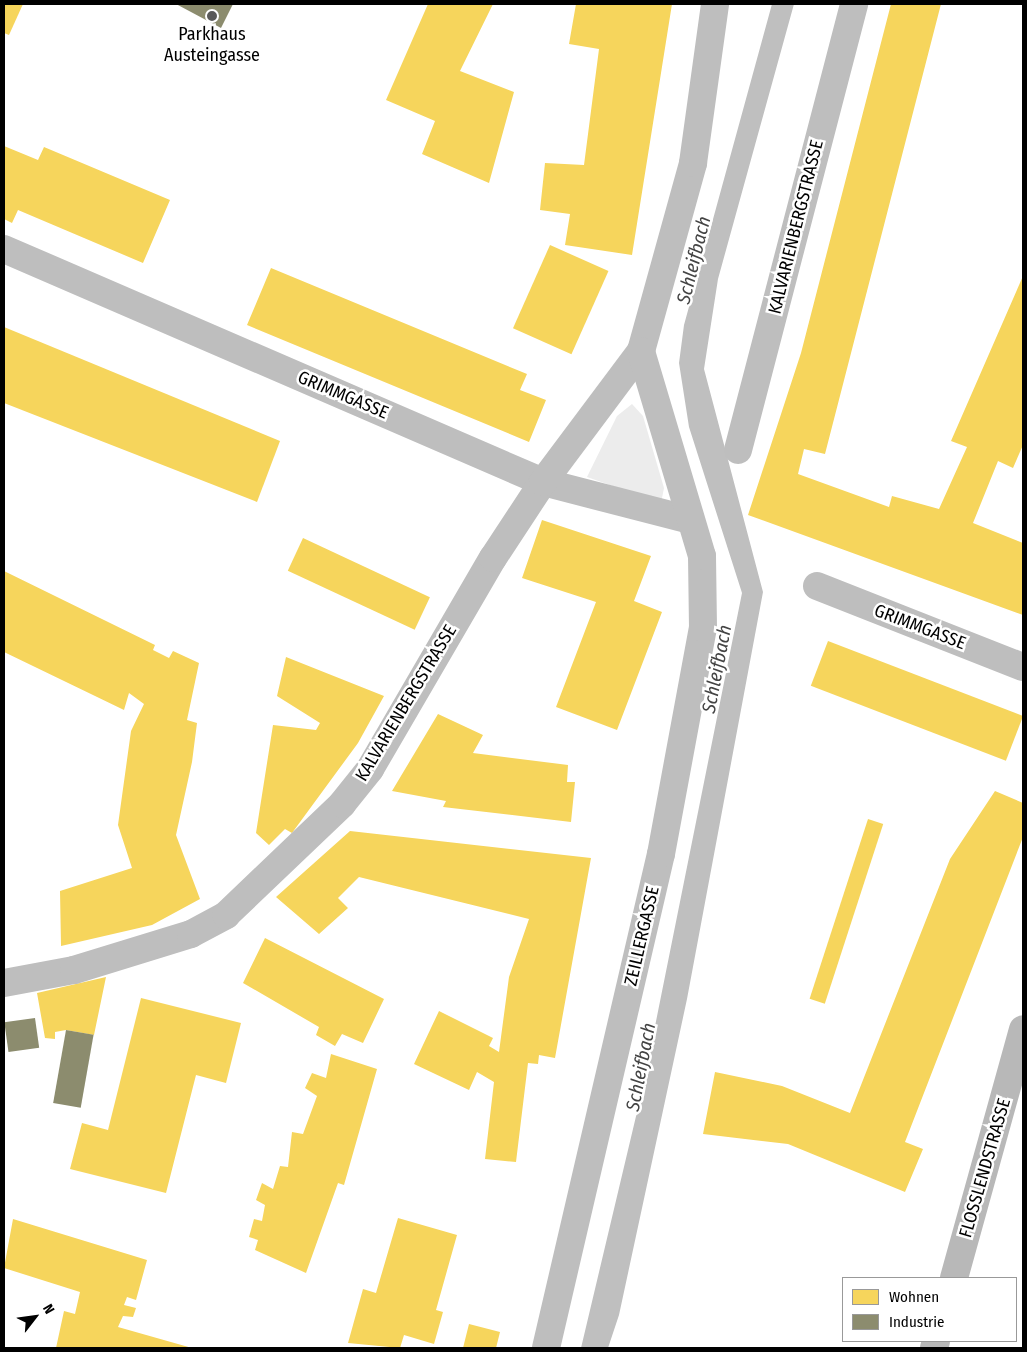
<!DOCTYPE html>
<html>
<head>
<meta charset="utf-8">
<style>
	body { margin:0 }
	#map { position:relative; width:1027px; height:1352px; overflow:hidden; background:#fff; font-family:"Fira Sans Condensed",sans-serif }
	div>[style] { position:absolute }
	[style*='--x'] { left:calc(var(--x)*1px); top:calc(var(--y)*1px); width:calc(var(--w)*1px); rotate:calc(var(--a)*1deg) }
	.green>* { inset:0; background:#ececec }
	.water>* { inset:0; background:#bfbfbf }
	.homes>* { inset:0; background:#f6d55c; transform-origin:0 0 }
	.industry>* { inset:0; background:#8c8c6e; transform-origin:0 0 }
	.street>* { height:28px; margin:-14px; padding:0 14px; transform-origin:14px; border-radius:14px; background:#bebebe }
	.secondary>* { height:28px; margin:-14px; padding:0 14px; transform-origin:14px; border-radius:14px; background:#b8b8b8 }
	.dots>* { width:14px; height:14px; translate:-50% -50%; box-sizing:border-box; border:2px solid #fff; border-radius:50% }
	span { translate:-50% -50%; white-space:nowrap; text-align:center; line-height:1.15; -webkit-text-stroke:5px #fff; paint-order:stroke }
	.poi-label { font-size:18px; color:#000 }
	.street-label { font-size:18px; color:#000 }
	.water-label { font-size:19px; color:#444; font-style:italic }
	.frame { position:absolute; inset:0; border:5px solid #000; pointer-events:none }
	.legend { position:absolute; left:842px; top:1277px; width:175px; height:65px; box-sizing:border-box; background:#fff; border:1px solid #999; margin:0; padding:6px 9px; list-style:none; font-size:15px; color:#000 }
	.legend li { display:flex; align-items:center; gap:10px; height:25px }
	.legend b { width:25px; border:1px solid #999 }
	.north { position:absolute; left:10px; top:1292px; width:50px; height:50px; -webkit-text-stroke:4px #fff; paint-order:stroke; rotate:60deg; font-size:14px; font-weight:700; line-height:20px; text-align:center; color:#000 }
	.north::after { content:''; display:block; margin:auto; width:18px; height:22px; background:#000; clip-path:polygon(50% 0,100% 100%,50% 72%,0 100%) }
</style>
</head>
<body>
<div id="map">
	<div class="green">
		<i style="clip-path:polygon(632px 404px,643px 416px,664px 488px,661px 503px,587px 477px,617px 416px)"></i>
	</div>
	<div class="water">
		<i style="clip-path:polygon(772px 4px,794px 4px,718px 279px,704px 369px,763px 592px,687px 999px,619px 1315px,608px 1348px,581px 1348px,642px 1091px,742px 593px,689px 427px,679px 363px,684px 325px)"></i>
	</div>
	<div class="homes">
		<i style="clip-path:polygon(4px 4px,23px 4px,9px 35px,4px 33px)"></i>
		<i style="clip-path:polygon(428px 4px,493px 4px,460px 71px,514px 92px,489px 183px,422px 154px,435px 121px,386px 100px)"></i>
		<i style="clip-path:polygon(576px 4px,672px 4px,632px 255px,565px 245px,570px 214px,540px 210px,545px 163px,584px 165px,599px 49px,569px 44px)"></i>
		<i style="clip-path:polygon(891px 4px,941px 4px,825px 454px,804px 449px,798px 474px,889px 507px,892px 496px,939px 509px,967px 447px,951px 441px,1023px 276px,1023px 445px,1013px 468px,998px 461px,973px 523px,1023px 543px,1023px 615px,748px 515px,801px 353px)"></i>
		<i style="clip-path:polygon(4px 146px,38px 160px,44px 147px,170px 200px,143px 263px,18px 210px,12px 223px,4px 219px)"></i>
		<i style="left:550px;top:245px;width:64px;height:91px;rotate:24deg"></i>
		<i style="clip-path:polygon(271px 268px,527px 374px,520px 390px,546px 400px,529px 442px,247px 325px)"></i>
		<i style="clip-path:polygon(4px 327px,280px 441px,257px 502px,4px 403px)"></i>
		<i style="clip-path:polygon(542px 520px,651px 556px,634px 601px,662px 612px,617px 730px,556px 707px,596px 602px,522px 578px)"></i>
		<i style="left:303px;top:538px;width:140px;height:36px;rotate:25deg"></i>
		<i style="clip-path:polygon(4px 571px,155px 645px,153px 650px,169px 658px,173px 651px,199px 663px,187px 720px,197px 723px,192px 762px,176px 835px,200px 899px,152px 925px,61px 946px,60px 891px,132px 868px,118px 825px,131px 731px,144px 704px,129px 693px,124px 710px,4px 652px)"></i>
		<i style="left:828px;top:641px;width:209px;height:48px;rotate:21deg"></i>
		<i style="clip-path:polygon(286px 657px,384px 696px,358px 743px,292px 833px,285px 829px,269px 845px,256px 833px,273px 725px,316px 730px,320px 723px,277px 696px)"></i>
		<i style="clip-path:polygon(438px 714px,483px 735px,473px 753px,568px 765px,567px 782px,575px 782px,571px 822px,443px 807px,446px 801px,392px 791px)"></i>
		<i style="clip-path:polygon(995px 791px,1023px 803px,1023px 837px,905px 1142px,923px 1149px,905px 1192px,788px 1144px,703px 1134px,715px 1072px,782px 1086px,850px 1113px,950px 859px)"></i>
		<i style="left:868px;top:819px;width:16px;height:189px;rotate:18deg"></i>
		<i style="clip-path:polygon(350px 831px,591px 858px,555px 1058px,539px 1055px,538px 1064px,528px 1063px,516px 1162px,485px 1159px,494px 1082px,477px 1072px,469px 1090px,414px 1064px,439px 1011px,493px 1038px,489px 1046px,499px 1052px,509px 977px,529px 919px,359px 877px,338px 898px,348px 908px,319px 934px,276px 897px)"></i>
		<i style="clip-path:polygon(265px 938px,384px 999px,363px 1043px,342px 1034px,335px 1046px,316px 1035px,319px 1027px,243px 983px)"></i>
		<i style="clip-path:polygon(106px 977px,94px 1035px,66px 1030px,55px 1032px,55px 1039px,45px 1038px,37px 993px)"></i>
		<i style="clip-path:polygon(141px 998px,241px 1023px,226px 1083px,196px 1075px,166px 1193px,70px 1169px,82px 1123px,108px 1130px)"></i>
		<i style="clip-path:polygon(331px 1054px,377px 1069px,344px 1185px,338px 1183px,306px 1273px,255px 1250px,258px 1240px,249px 1237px,254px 1219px,262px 1221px,265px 1205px,256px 1200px,262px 1183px,273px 1189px,280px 1166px,288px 1167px,292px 1132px,303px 1134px,317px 1096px,305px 1088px,312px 1073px,326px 1078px)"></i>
		<i style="clip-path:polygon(398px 1218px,457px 1235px,436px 1310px,443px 1312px,434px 1344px,404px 1335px,400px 1348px,348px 1343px,363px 1289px,376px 1293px)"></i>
		<i style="clip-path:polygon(13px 1219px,147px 1260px,136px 1300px,127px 1297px,124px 1305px,136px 1308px,133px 1317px,123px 1316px,118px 1327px,192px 1348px,56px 1348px,64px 1311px,75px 1314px,80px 1292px,4px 1268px)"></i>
		<i style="clip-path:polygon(469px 1324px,500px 1332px,496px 1348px,463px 1348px)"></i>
	</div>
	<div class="industry">
		<i style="clip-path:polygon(176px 4px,233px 4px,221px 28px)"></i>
		<i style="left:35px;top:1018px;width:30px;height:31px;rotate:82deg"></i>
		<i style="left:66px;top:1030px;width:28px;height:74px;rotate:10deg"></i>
	</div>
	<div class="street">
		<i style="--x:4;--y:249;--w:587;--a:23.38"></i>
		<i style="--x:543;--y:482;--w:152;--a:14.5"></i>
		<i style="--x:738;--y:450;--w:461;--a:-75.4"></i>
		<i style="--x:817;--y:586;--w:221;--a:21.5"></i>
		<i style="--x:4;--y:983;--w:71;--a:-10.5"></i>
		<i style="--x:74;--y:970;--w:122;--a:-17.1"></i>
		<i style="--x:191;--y:934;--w:40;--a:-28"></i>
		<i style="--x:226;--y:915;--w:161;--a:-43.7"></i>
		<i style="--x:342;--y:804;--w:45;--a:-51.3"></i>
		<i style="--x:370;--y:769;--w:244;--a:-59.8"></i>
		<i style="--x:493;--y:558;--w:91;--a:-56.7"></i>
		<i style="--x:543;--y:482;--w:164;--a:-53.2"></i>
		<i style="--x:641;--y:351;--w:195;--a:-74.5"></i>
		<i style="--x:693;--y:163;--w:161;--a:-82.1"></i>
		<i style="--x:546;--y:1348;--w:507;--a:-76.9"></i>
		<i style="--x:661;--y:854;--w:230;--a:-79.5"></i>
		<i style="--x:703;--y:628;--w:72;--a:-90.8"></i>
		<i style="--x:702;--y:556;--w:214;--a:-106.6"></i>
	</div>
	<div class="secondary">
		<i style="--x:954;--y:1278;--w:258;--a:-74.5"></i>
		<i style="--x:934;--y:1348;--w:7;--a:-74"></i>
	</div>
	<div class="dots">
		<i style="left:212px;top:16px;background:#595959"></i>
	</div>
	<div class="poi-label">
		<span style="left:212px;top:45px">Parkhaus<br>Austeingasse</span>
	</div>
	<div class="street-label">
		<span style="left:796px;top:227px;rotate:-76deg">KALVARIENBERGSTRASSE</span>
		<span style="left:343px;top:395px;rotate:23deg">GRIMMGASSE</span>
		<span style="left:920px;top:627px;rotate:21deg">GRIMMGASSE</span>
		<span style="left:406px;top:703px;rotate:-59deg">KALVARIENBERGSTRASSE</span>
		<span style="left:642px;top:936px;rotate:-77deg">ZEILLERGASSE</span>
		<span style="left:985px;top:1168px;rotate:-74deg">FLOSSLENDSTRASSE</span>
	</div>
	<div class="water-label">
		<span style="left:694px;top:260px;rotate:-76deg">Schleifbach</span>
		<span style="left:717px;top:669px;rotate:-79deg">Schleifbach</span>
		<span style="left:641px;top:1067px;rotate:-79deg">Schleifbach</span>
	</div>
	<div class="frame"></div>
	<ul class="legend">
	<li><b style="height:14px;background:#f6d55c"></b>Wohnen</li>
	<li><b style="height:14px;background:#8c8c6e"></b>Industrie</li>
	</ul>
	<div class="north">N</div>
</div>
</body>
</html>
